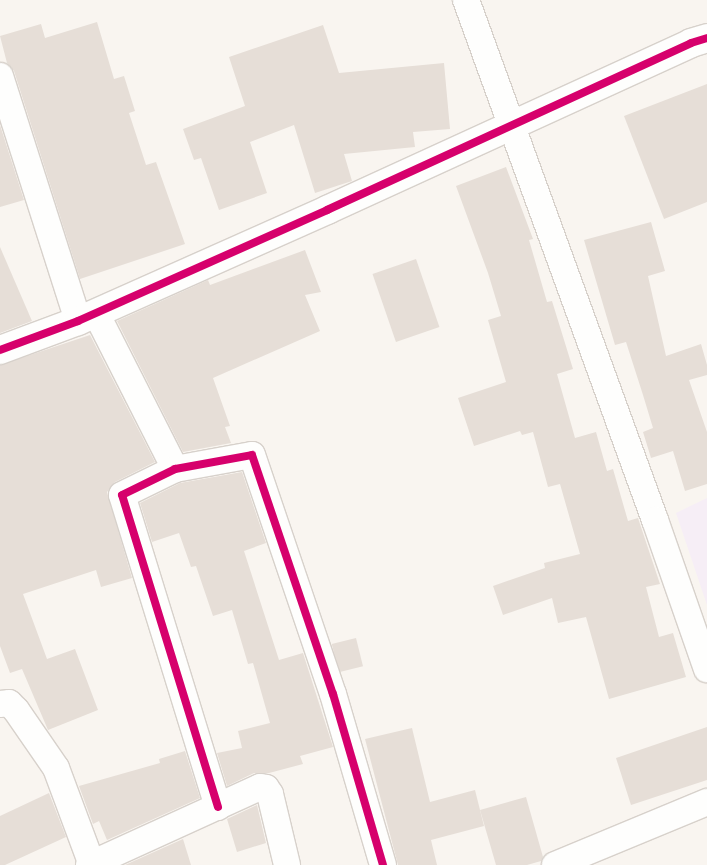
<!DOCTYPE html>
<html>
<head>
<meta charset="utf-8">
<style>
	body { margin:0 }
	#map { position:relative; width:707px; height:865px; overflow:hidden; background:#f9f5f0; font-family:Cabin,sans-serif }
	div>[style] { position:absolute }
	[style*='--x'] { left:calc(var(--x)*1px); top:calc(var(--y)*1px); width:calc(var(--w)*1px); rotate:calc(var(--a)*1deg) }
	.education>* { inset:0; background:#f6eef6 }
	.building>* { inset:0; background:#e6ded7; transform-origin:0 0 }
	.roads { filter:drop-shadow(1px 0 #d7d1cb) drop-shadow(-1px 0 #d7d1cb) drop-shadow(0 1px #d7d1cb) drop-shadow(0 -1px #d7d1cb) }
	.minor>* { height:26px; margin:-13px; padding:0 13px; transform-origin:13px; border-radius:13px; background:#fefefd }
	.tertiary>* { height:28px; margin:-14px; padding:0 14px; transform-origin:14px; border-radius:14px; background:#fefefd }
	.cycleway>* { height:8px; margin:-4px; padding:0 4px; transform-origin:4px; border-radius:4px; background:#d6006c }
	span { translate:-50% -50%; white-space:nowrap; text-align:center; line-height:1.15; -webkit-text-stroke:5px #fffaf3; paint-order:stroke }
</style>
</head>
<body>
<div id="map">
	<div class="education">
		<i style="clip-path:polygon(707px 498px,707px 605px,676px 513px)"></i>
	</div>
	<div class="building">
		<i style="clip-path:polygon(97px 22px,114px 79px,124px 76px,135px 111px,129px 113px,146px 165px,156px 162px,185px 244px,80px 279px,14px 71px,7px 63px,0 36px,41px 24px,45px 38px)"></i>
		<i style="clip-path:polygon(323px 25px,339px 73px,444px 63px,450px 129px,413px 132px,415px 147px,344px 154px,352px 181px,315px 193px,294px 125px,250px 142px,267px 193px,219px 210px,201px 158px,194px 160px,183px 129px,245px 106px,229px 57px)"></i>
		<i style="clip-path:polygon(707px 84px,707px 202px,664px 219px,624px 116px)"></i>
		<i style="clip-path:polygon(0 125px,24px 200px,0 207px)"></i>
		<i style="clip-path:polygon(506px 167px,533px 239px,529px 240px,547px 302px,552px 301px,573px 369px,557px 374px,575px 438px,596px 432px,607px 471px,613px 469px,628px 521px,638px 518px,660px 584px,646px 587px,659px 637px,673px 633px,686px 677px,609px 699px,586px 617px,558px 623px,552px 598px,503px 615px,493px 586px,545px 568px,544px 563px,580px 554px,560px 484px,548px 487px,533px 432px,522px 435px,520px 431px,474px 446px,458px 398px,506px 382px,488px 320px,501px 316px,488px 273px,456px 186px)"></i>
		<i style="clip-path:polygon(651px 222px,665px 271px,648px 276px,666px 356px,701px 344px,707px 365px,707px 375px,689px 380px,707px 432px,707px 484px,685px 491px,673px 451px,651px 458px,643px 432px,653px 428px,643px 395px,626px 342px,615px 345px,584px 240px)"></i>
		<i style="clip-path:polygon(0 247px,32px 321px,0 333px)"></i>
		<i style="clip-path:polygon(305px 250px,321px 292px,305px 295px,320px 331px,213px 378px,230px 426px,225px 427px,231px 443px,183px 452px,117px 321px,208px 280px,210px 285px)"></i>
		<i style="left:416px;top:259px;width:72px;height:46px;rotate:71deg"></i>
		<i style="clip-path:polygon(90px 335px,155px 462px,115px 482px,107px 492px,132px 578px,101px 587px,96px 570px,23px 594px,47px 659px,75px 649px,98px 710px,48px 730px,22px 669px,10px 673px,0 646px,0 365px)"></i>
		<i style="clip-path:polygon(242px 472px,266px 543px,244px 551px,279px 660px,303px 653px,333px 747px,300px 756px,303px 764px,269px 773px,254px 773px,227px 786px,217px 753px,242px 748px,238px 731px,270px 723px,253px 663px,248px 664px,232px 610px,213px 616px,196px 566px,191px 567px,179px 533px,152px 542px,140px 503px,180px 483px)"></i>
		<i style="left:356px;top:638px;width:29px;height:25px;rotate:76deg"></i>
		<i style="clip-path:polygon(707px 727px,707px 780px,631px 805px,616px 758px)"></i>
		<i style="clip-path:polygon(412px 728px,430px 802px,475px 790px,484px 826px,431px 840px,437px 865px,398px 865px,365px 739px)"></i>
		<i style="clip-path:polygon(185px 751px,200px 798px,107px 840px,99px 821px,93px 824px,79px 786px,160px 763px,159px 759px)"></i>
		<i style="clip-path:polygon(49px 793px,66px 837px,5px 865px,0 865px,0 816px)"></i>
		<i style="clip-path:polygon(526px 797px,543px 857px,541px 861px,527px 865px,496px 865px,480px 810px)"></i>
		<i style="clip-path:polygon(257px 805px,266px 843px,237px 852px,227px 819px)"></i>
		<i style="clip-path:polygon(183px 839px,191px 865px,125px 865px)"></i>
	</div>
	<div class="roads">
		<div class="minor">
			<i style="--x:466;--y:0;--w:553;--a:70.03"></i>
			<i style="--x:655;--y:520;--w:158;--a:70.8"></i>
			<i style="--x:0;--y:76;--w:257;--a:72.3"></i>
			<i style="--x:96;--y:313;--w:175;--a:63.1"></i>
			<i style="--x:0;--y:704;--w:9;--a:-6"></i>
			<i style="--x:9;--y:703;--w:10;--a:45"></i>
			<i style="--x:16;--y:710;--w:70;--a:55.4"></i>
			<i style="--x:56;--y:768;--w:103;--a:69.6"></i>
			<i style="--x:218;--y:807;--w:326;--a:-107.1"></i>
			<i style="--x:122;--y:495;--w:59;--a:-26.1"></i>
			<i style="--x:175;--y:469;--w:78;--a:-10.3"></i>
			<i style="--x:252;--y:455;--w:252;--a:71.3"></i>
			<i style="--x:333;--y:694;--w:178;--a:73.7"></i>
			<i style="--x:89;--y:865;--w:188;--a:-24.5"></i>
			<i style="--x:260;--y:787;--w:6;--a:9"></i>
			<i style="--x:266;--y:788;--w:7;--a:56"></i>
			<i style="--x:270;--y:794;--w:73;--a:76.5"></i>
			<i style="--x:555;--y:865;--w:165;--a:-22.5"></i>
		</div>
		<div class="tertiary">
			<i style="--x:0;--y:350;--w:83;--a:-20.4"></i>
			<i style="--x:78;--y:321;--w:273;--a:-24"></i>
			<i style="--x:327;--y:210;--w:400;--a:-24.6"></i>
			<i style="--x:691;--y:43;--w:17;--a:-17"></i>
		</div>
	</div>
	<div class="cycleway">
		<i style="--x:0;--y:350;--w:83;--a:-20.4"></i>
		<i style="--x:78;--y:321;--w:273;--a:-24"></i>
		<i style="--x:327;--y:210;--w:400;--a:-24.6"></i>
		<i style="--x:691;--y:43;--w:17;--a:-17"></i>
		<i style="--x:218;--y:807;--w:326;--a:-107.1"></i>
		<i style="--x:122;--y:495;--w:59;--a:-26.1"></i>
		<i style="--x:175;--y:469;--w:78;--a:-10.3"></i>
		<i style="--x:252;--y:455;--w:252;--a:71.3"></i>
		<i style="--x:333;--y:694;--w:178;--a:73.7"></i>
	</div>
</div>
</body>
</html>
